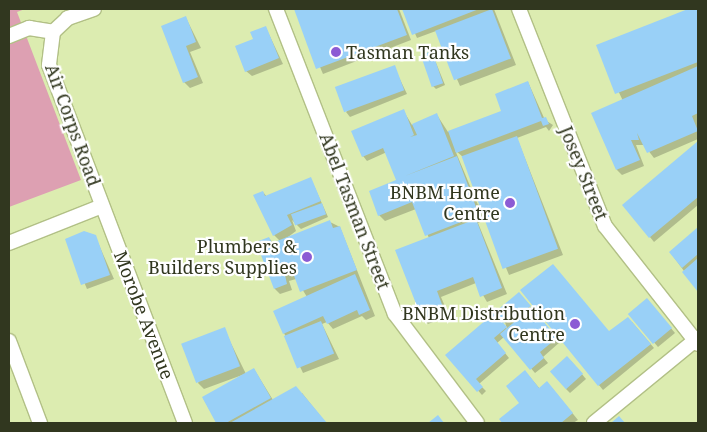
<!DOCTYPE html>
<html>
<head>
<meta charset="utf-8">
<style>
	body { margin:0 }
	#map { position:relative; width:707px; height:432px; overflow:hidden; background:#dcecb0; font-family:"Noto Serif",serif }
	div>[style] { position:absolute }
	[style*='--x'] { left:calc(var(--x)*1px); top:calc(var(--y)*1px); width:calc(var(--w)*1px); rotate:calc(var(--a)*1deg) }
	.green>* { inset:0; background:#dda0b2 }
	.shadow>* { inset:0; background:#0003 }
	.building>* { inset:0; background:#99d0f7; transform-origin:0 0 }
	.roads { filter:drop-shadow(1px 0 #b2c086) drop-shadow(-1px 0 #b2c086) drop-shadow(0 1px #b2c086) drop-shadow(0 -1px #b2c086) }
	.minor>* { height:14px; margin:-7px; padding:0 7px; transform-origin:7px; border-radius:7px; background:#fff }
	.dots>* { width:14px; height:14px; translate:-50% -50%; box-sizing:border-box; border:2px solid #fff; border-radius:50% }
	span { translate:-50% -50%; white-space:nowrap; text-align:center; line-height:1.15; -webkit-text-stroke:4.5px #fff; paint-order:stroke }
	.poi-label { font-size:18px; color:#31371f }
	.left { translate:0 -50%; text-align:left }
	.right { translate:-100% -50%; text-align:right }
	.street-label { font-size:18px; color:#31371f }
	.frame { position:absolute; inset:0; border:10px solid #31371f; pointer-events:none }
</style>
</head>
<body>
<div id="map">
	<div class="green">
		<i style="clip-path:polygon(9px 9px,25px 9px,17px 12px,81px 180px,9px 207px)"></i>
	</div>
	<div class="shadow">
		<i style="clip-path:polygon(295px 9px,399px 9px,411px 40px,323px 74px)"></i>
		<i style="clip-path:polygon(404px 9px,494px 9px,516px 65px,460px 86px,436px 31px,417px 38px)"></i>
		<i style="clip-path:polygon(692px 9px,698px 9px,698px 139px,654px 158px,644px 145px,636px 145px,644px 166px,622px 175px,617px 170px,623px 101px,597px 46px)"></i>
		<i style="clip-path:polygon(186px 18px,201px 48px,190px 52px,203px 83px,190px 88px,184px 82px)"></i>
		<i style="clip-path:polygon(266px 28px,283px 64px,252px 76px,246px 71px,255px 39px)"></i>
		<i style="clip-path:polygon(432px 53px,445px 85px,436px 89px,433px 86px)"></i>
		<i style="clip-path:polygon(394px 67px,407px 94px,350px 117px,346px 112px)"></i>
		<i style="clip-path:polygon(evenodd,528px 82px,545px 120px,553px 125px,549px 131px,546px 127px,517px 138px,563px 255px,509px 275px,486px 220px,478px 223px,507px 294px,487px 302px,476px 283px,441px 297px,449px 316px,428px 324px,423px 318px,429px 238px,416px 209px,385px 221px,379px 215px,398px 181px,387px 152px,367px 161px,363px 156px,403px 110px,412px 125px,437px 115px,448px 132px,503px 112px,528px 82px,455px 150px,464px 158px,480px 204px,478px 205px,455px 150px)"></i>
		<i style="clip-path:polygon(698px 143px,698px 205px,654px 242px,624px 205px)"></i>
		<i style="clip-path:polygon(311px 179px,328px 217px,301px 229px,292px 220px,296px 231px,284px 240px,330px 222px,340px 227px,375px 316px,366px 320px,362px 316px,333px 329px,327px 322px,322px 324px,339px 359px,303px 373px,284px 333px,307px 297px,296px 279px,289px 281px,292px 290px,280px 294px,275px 289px,269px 238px,274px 244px,280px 241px,274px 235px,263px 192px,267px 197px)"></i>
		<i style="clip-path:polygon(698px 229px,698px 290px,670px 252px)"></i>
		<i style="clip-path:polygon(95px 236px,114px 279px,87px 289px,66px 239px)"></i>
		<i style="clip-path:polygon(522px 291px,610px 333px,632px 322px,654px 348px,603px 390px)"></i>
		<i style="clip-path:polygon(523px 298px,560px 342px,543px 357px,548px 363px,535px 373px,504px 337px,497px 343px,509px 358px,479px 384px,486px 391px,482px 395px,447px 355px,498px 318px,507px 329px,505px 322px)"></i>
		<i style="clip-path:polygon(651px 304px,675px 333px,658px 347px,630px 314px)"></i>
		<i style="clip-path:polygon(224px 329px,246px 374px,254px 369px,273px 400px,302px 393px,326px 423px,217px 423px,203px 398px,245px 374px,204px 389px,198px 383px)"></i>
		<i style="clip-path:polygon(571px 361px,586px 379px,570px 393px,566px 389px)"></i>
		<i style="clip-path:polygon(530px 377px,540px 389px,552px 388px,578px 420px,573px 423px,504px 423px,500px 419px,521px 403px)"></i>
	</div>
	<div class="building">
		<i style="clip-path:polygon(294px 9px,397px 9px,407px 35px,316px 69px)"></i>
		<i style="clip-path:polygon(402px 9px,479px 9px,412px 35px)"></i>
		<i style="left:492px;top:9px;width:53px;height:61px;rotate:69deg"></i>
		<i style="clip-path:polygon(688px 9px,698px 9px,698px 62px,615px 94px,596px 45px)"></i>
		<i style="clip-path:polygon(186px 16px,196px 42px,186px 46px,198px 77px,183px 83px,161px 26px)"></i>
		<i style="clip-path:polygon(266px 26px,279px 58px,245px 72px,235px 46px,253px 39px,250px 32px)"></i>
		<i style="left:432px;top:51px;width:34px;height:12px;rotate:71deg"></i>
		<i style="left:395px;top:65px;width:27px;height:64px;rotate:70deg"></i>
		<i style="clip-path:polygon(698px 66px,698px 113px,692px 116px,698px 131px,647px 153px,637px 133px,639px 140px,631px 140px,640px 160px,616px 170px,591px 113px)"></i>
		<i style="clip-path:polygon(528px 81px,542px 118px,546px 117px,549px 124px,543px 126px,541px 121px,456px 153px,448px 131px,501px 111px,495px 94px)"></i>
		<i style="clip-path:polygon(404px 109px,414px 135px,410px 137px,417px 135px,412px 124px,437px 113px,454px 156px,405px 176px,457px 156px,479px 215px,425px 236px,412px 202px,378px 216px,369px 191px,396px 180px,383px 148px,362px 157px,351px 131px)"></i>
		<i style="left:517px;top:136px;width:120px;height:59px;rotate:70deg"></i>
		<i style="clip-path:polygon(698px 141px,698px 197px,649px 238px,622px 205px)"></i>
		<i style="clip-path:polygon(311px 177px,321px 201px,287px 215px,292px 225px,273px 236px,253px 195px,263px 191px,265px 196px)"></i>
		<i style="left:322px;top:203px;width:12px;height:33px;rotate:70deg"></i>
		<i style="clip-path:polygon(476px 219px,502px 288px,480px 297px,473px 277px,437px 291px,444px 310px,422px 319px,395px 250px)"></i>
		<i style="clip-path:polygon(330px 220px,333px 228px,340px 226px,357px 270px,300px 292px,293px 273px,285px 275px,287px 284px,274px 289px,256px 242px,269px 237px,272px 243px)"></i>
		<i style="clip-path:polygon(698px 227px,698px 254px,682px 268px,669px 252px)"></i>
		<i style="clip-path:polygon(84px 231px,96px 235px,110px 275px,81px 285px,65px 239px)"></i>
		<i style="clip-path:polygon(698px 258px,698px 292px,682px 272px)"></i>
		<i style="clip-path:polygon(553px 264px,609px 331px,628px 317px,651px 344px,598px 386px,520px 290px)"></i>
		<i style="clip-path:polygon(355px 274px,370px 310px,359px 315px,357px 310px,327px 324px,323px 316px,283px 334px,273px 311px)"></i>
		<i style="clip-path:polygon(519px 292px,531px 306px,504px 323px,495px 312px)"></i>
		<i style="left:647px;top:298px;width:39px;height:25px;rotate:50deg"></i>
		<i style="clip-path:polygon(532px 307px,557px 338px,540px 352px,544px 358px,530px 370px,500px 334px)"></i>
		<i style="clip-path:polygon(494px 313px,507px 327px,494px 338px,506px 353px,476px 379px,483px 387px,477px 392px,445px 355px)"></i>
		<i style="left:321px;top:321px;width:35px;height:40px;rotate:68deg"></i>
		<i style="left:225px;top:327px;width:42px;height:47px;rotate:69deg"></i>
		<i style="left:567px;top:356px;width:24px;height:23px;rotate:48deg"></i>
		<i style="clip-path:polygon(254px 368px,271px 398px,226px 423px,216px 423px,202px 397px)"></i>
		<i style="clip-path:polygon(525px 370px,539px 388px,547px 381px,573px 413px,561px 423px,502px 423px,499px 419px,519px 403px,506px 386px)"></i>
		<i style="clip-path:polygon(296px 386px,327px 423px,230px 423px)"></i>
		<i style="clip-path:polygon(438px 415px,444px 423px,428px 423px)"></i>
		<i style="clip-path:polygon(619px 416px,625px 423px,611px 423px)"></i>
	</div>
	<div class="roads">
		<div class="minor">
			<i style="--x:94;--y:9;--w:28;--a:161"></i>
			<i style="--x:68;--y:18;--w:21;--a:137"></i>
			<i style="--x:53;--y:32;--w:33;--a:97"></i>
			<i style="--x:49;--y:65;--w:383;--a:69.2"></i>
			<i style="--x:276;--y:9;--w:327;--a:68.7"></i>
			<i style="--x:395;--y:314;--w:136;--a:53"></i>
			<i style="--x:519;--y:9;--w:233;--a:68.4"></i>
			<i style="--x:605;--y:226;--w:150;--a:51.8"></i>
			<i style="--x:9;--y:36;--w:22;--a:-22"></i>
			<i style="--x:29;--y:28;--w:24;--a:9"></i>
			<i style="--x:9;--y:243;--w:100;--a:-21.7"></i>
			<i style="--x:9;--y:341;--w:88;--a:69.3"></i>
			<i style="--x:594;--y:423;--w:134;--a:-39.3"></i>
		</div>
	</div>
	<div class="dots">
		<i style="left:336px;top:52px;background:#8c5bd4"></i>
		<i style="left:510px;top:203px;background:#8c5bd4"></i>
		<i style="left:307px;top:257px;background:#8c5bd4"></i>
		<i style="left:575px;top:324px;background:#8c5bd4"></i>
	</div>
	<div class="poi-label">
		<span class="left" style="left:346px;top:52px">Tasman Tanks</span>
		<span class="right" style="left:500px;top:203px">BNBM Home<br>Centre</span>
		<span class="right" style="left:297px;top:257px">Plumbers &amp;<br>Builders Supplies</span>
		<span class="right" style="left:565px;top:324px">BNBM Distribution<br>Centre</span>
	</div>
	<div class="street-label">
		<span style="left:73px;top:125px;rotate:70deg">Air Corps Road</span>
		<span style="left:584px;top:173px;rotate:68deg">Josey Street</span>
		<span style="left:355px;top:211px;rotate:69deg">Abel Tasman Street</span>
		<span style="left:144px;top:315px;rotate:69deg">Morobe Avenue</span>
	</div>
	<div class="frame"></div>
</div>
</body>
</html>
